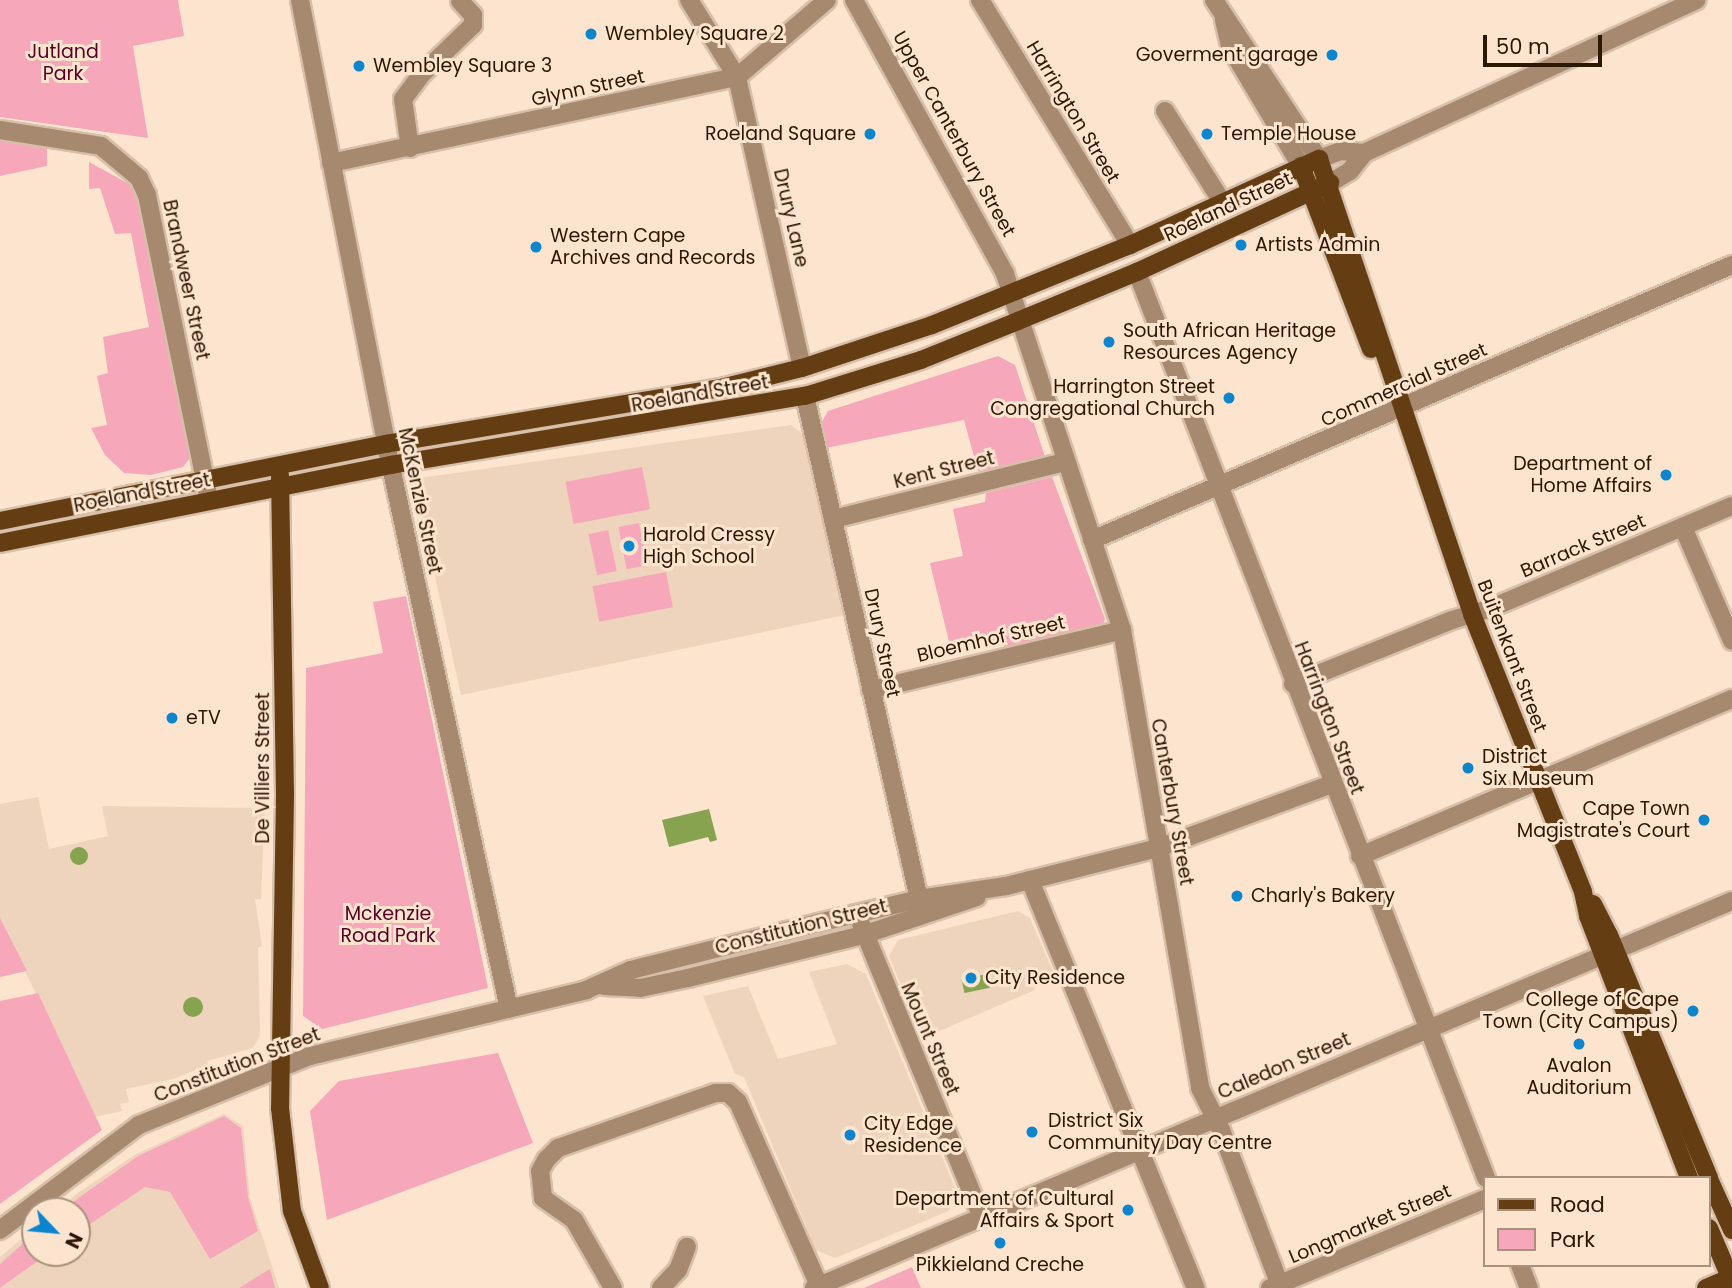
<!DOCTYPE html>
<html>
<head>
<meta charset="utf-8">
<style>
	body { margin:0 }
	#map { position:relative; width:1732px; height:1288px; overflow:hidden; background:#fce4cf; font-family:Poppins,sans-serif }
	div>[style] { position:absolute }
	[style*='--x'] { left:calc(var(--x)*1px); top:calc(var(--y)*1px); width:calc(var(--w)*1px); rotate:calc(var(--a)*1deg) }
	.built>* { inset:0; background:#eed4bc }
	.green>* { inset:0; background:#f6a8ba; transform-origin:0 0 }
	.water>* { inset:0; background:#88a350; transform-origin:0 0 }
	.round { border-radius:50% }
	.roads { filter:drop-shadow(2px 0 #d7bfaa) drop-shadow(-2px 0 #d7bfaa) drop-shadow(0 2px #d7bfaa) drop-shadow(0 -2px #d7bfaa) }
	.minor>* { height:18px; margin:-9px; padding:0 9px; transform-origin:9px; border-radius:9px; background:#a6896e }
	.major>* { height:18px; margin:-9px; padding:0 9px; transform-origin:9px; border-radius:9px; background:#643d12 }
	.dots>* { width:19px; height:19px; translate:-50% -50%; box-sizing:border-box; border:4px solid #fce4cf; border-radius:50% }
	span { translate:-50% -50%; white-space:nowrap; text-align:center; line-height:1.15; -webkit-text-stroke:6px #fce4cf; paint-order:stroke }
	.poi-label { font-size:19px; color:#2c1702 }
	.left { translate:0 -50%; text-align:left }
	.right { translate:-100% -50%; text-align:right }
	.park-label { font-size:19px; color:#550225 }
	.street-label { font-size:19px; color:#2c1702 }
	.legend { position:absolute; left:1483px; top:1176px; width:228px; height:91px; box-sizing:border-box; background:#fce4cf; border:2px solid #a9927d; margin:0; padding:9px 12px; list-style:none; font-size:21px; color:#2c1702 }
	.legend li { display:flex; align-items:center; gap:14px; height:35px }
	.legend b { width:35px; border:2px solid #a9927d }
	.north { position:absolute; left:21px; top:1197px; width:70px; height:70px; box-sizing:border-box; background:#fce4cf; border:2px solid #a9927d; border-radius:50%; rotate:116deg; font-size:19px; font-weight:700; line-height:28px; text-align:center; color:#2c1702 }
	.north::after { content:''; display:block; margin:auto; width:24px; height:32px; background:#0c85cd; clip-path:polygon(50% 0,100% 100%,50% 72%,0 100%) }
	.scale { position:absolute; left:1483px; top:35px; width:119px; height:32px; box-sizing:border-box; border:4px solid #2c1702; border-top:0; padding-left:9px; font-size:21px; line-height:24px; white-space:nowrap; color:#2c1702; -webkit-text-stroke:5px #fce4cf; paint-order:stroke }
</style>
</head>
<body>
<div id="map">
	<div class="built">
		<i style="clip-path:polygon(791px 425px,804px 435px,845px 615px,461px 695px,415px 485px,420px 478px)"></i>
		<i style="clip-path:polygon(38px 797px,49px 849px,108px 836px,102px 806px,265px 808px,261px 899px,255px 899px,262px 946px,258px 948px,260px 1035px,253px 1048px,207px 1061px,209px 1065px,173px 1079px,126px 1089px,129px 1102px,120px 1104px,122px 1111px,94px 1117px,0 918px,0 804px)"></i>
		<i style="clip-path:polygon(1018px 911px,1030px 918px,1054px 974px,1033px 982px,1035px 990px,923px 1038px,889px 956px,898px 940px)"></i>
		<i style="clip-path:polygon(847px 964px,866px 974px,957px 1193px,949px 1211px,835px 1258px,816px 1250px,744px 1077px,735px 1074px,703px 996px,748px 986px,778px 1059px,837px 1044px,809px 972px)"></i>
		<i style="clip-path:polygon(224px 1114px,243px 1126px,250px 1198px,279px 1288px,0 1288px,0 1257px,35px 1228px,35px 1253px,77px 1253px,77px 1211px,56px 1211px,79px 1192px,136px 1154px)"></i>
	</div>
	<div class="green">
		<i style="clip-path:polygon(0 0,178px 0,184px 36px,133px 46px,148px 138px,0 117px)"></i>
		<i style="clip-path:polygon(0 140px,38px 143px,47px 148px,47px 166px,0 176px)"></i>
		<i style="clip-path:polygon(89px 162px,131px 185px,140px 204px,192px 438px,191px 456px,183px 467px,151px 475px,124px 473px,105px 455px,91px 428px,107px 425px,97px 376px,108px 373px,103px 337px,149px 327px,131px 233px,115px 234px,100px 188px,89px 189px)"></i>
		<i style="clip-path:polygon(998px 356px,1015px 365px,1046px 460px,978px 471px,964px 420px,826px 448px,820px 425px,828px 411px)"></i>
		<i style="left:642px;top:467px;width:43px;height:78px;rotate:79deg"></i>
		<i style="clip-path:polygon(1052px 477px,1105px 619px,1103px 625px,1007px 647px,985px 642px,951px 650px,930px 563px,963px 556px,953px 509px,985px 502px,986px 493px)"></i>
		<i style="left:639px;top:523px;width:43px;height:21px;rotate:79deg"></i>
		<i style="left:608px;top:530px;width:42px;height:20px;rotate:78deg"></i>
		<i style="left:666px;top:572px;width:36px;height:75px;rotate:79deg"></i>
		<i style="clip-path:polygon(406px 596px,488px 988px,322px 1029px,303px 1016px,306px 668px,383px 653px,373px 602px)"></i>
		<i style="clip-path:polygon(0 918px,27px 971px,0 977px)"></i>
		<i style="clip-path:polygon(38px 993px,102px 1130px,0 1204px,0 1001px)"></i>
		<i style="clip-path:polygon(498px 1053px,533px 1143px,327px 1220px,310px 1111px,339px 1081px)"></i>
		<i style="clip-path:polygon(224px 1116px,241px 1128px,248px 1197px,258px 1231px,210px 1259px,170px 1192px,145px 1187px,77px 1233px,77px 1211px,60px 1211px,138px 1156px)"></i>
		<i style="clip-path:polygon(35px 1233px,35px 1253px,49px 1253px,0 1288px,0 1264px)"></i>
		<i style="clip-path:polygon(912px 1267px,921px 1288px,864px 1288px)"></i>
		<i style="clip-path:polygon(270px 1269px,275px 1288px,239px 1288px)"></i>
	</div>
	<div class="water">
		<i style="clip-path:polygon(709px 809px,717px 840px,710px 842px,708px 837px,669px 847px,662px 820px)"></i>
		<i class="round" style="left:70px;top:847px;width:18px;height:18px"></i>
		<i style="left:987px;top:974px;width:14px;height:26px;rotate:78deg"></i>
		<i class="round" style="left:183px;top:997px;width:20px;height:20px"></i>
	</div>
	<div class="roads">
		<div class="minor">
			<i style="--x:300;--y:0;--w:452;--a:79"></i>
			<i style="--x:386;--y:444;--w:578;--a:77.72"></i>
			<i style="--x:689;--y:0;--w:91;--a:58.1"></i>
			<i style="--x:737;--y:77;--w:298;--a:77.4"></i>
			<i style="--x:854;--y:0;--w:313;--a:61.1"></i>
			<i style="--x:1005;--y:274;--w:375;--a:71.8"></i>
			<i style="--x:1122;--y:630;--w:465;--a:80.3"></i>
			<i style="--x:1200;--y:1088;--w:47;--a:63.4"></i>
			<i style="--x:1221;--y:1130;--w:169;--a:69.2"></i>
			<i style="--x:980;--y:0;--w:287;--a:58.5"></i>
			<i style="--x:1214;--y:0;--w:191;--a:56.6"></i>
			<i style="--x:1319;--y:159;--w:23;--a:-20"></i>
			<i style="--x:1341;--y:151;--w:23;--a:5"></i>
			<i style="--x:1224;--y:20;--w:28;--a:77"></i>
			<i style="--x:1230;--y:47;--w:139;--a:59.2"></i>
			<i style="--x:1165;--y:111;--w:107;--a:57.9"></i>
			<i style="--x:0;--y:130;--w:102;--a:9"></i>
			<i style="--x:101;--y:146;--w:50;--a:40.1"></i>
			<i style="--x:139;--y:178;--w:19;--a:65"></i>
			<i style="--x:147;--y:195;--w:311;--a:78.5"></i>
			<i style="--x:410;--y:148;--w:49;--a:-98.1"></i>
			<i style="--x:403;--y:99;--w:31;--a:-53"></i>
			<i style="--x:422;--y:74;--w:71;--a:-43.9"></i>
			<i style="--x:473;--y:25;--w:10;--a:-90"></i>
			<i style="--x:473;--y:15;--w:19;--a:-133"></i>
			<i style="--x:331;--y:163;--w:415;--a:-12"></i>
			<i style="--x:737;--y:77;--w:118;--a:-40.5"></i>
			<i style="--x:1330;--y:183;--w:23;--a:-31"></i>
			<i style="--x:1350;--y:171;--w:23;--a:-52"></i>
			<i style="--x:1364;--y:153;--w:366;--a:-24.7"></i>
			<i style="--x:1137;--y:272;--w:971;--a:68.93"></i>
			<i style="--x:805;--y:396;--w:516;--a:77.23"></i>
			<i style="--x:833;--y:519;--w:239;--a:-13.8"></i>
			<i style="--x:1683;--y:527;--w:124;--a:66.7"></i>
			<i style="--x:1092;--y:540;--w:697;--a:-23.25"></i>
			<i style="--x:1293;--y:684;--w:171;--a:-21.9"></i>
			<i style="--x:1452;--y:620;--w:39;--a:-17"></i>
			<i style="--x:1489;--y:609;--w:264;--a:-23"></i>
			<i style="--x:871;--y:690;--w:258;--a:-13.4"></i>
			<i style="--x:1360;--y:856;--w:404;--a:-22.9"></i>
			<i style="--x:1030;--y:880;--w:440;--a:67.9"></i>
			<i style="--x:861;--y:924;--w:317;--a:67.6"></i>
			<i style="--x:604;--y:986;--w:36;--a:3"></i>
			<i style="--x:640;--y:988;--w:49;--a:-11.8"></i>
			<i style="--x:688;--y:978;--w:180;--a:-13.8"></i>
			<i style="--x:863;--y:935;--w:120;--a:-18.4"></i>
			<i style="--x:0;--y:1230;--w:174;--a:-37.1"></i>
			<i style="--x:139;--y:1125;--w:184;--a:-22"></i>
			<i style="--x:310;--y:1056;--w:284;--a:-13.4"></i>
			<i style="--x:586;--y:990;--w:49;--a:-24"></i>
			<i style="--x:631;--y:970;--w:193;--a:-14.1"></i>
			<i style="--x:818;--y:923;--w:104;--a:-13.4"></i>
			<i style="--x:919;--y:899;--w:88;--a:-8.5"></i>
			<i style="--x:1006;--y:886;--w:157;--a:-14"></i>
			<i style="--x:1158;--y:848;--w:185;--a:-20.2"></i>
			<i style="--x:1520;--y:1265;--w:25;--a:69"></i>
			<i style="--x:613;--y:1288;--w:78;--a:-119.8"></i>
			<i style="--x:574;--y:1220;--w:38;--a:-145"></i>
			<i style="--x:543;--y:1198;--w:27;--a:-96"></i>
			<i style="--x:540;--y:1171;--w:13;--a:-61"></i>
			<i style="--x:546;--y:1160;--w:17;--a:-45"></i>
			<i style="--x:558;--y:1148;--w:166;--a:-19.3"></i>
			<i style="--x:715;--y:1093;--w:13;--a:0"></i>
			<i style="--x:728;--y:1093;--w:13;--a:42"></i>
			<i style="--x:738;--y:1102;--w:201;--a:66.2"></i>
			<i style="--x:661;--y:1288;--w:25;--a:-47"></i>
			<i style="--x:678;--y:1270;--w:25;--a:-69"></i>
			<i style="--x:814;--y:1288;--w:996;--a:-22.86"></i>
			<i style="--x:1270;--y:1288;--w:233;--a:-22.5"></i>
		</div>
		<div class="major">
			<i style="--x:1301;--y:166;--w:196;--a:69.1"></i>
			<i style="--x:280;--y:475;--w:320;--a:89.1"></i>
			<i style="--x:285;--y:795;--w:313;--a:90.9"></i>
			<i style="--x:280;--y:1108;--w:104;--a:83.4"></i>
			<i style="--x:292;--y:1211;--w:82;--a:70"></i>
			<i style="--x:0;--y:521;--w:394;--a:-11.3"></i>
			<i style="--x:386;--y:444;--w:340;--a:-9.5"></i>
			<i style="--x:721;--y:388;--w:83;--a:-13.9"></i>
			<i style="--x:802;--y:368;--w:137;--a:-18.3"></i>
			<i style="--x:932;--y:325;--w:214;--a:-22"></i>
			<i style="--x:1130;--y:245;--w:208;--a:-24.5"></i>
			<i style="--x:1319;--y:159;--w:480;--a:71.4"></i>
			<i style="--x:1472;--y:614;--w:299;--a:68.2"></i>
			<i style="--x:1583;--y:892;--w:25;--a:78"></i>
			<i style="--x:1588;--y:916;--w:281;--a:68.9"></i>
			<i style="--x:0;--y:543;--w:399;--a:-11.3"></i>
			<i style="--x:391;--y:465;--w:420;--a:-9.5"></i>
			<i style="--x:805;--y:396;--w:121;--a:-17.2"></i>
			<i style="--x:921;--y:360;--w:105;--a:-21.9"></i>
			<i style="--x:1018;--y:321;--w:129;--a:-22.4"></i>
			<i style="--x:1137;--y:272;--w:213;--a:-24.8"></i>
			<i style="--x:1593;--y:904;--w:35;--a:63"></i>
			<i style="--x:1609;--y:935;--w:263;--a:67.6"></i>
			<i style="--x:1709;--y:1179;--w:56;--a:65.7"></i>
			<i style="--x:1709;--y:1228;--w:59;--a:66.9"></i>
			<i style="--x:1706;--y:1288;--w:28;--a:-23"></i>
		</div>
	</div>
	<div class="dots">
		<i style="left:591px;top:34px;background:#0c85cd"></i>
		<i style="left:1332px;top:55px;background:#0c85cd"></i>
		<i style="left:359px;top:66px;background:#0c85cd"></i>
		<i style="left:870px;top:134px;background:#0c85cd"></i>
		<i style="left:1207px;top:134px;background:#0c85cd"></i>
		<i style="left:1241px;top:245px;background:#0c85cd"></i>
		<i style="left:536px;top:247px;background:#0c85cd"></i>
		<i style="left:1109px;top:342px;background:#0c85cd"></i>
		<i style="left:1229px;top:398px;background:#0c85cd"></i>
		<i style="left:1666px;top:475px;background:#0c85cd"></i>
		<i style="left:629px;top:546px;background:#0c85cd"></i>
		<i style="left:172px;top:718px;background:#0c85cd"></i>
		<i style="left:1468px;top:768px;background:#0c85cd"></i>
		<i style="left:1704px;top:820px;background:#0c85cd"></i>
		<i style="left:1237px;top:896px;background:#0c85cd"></i>
		<i style="left:971px;top:978px;background:#0c85cd"></i>
		<i style="left:1693px;top:1011px;background:#0c85cd"></i>
		<i style="left:1579px;top:1044px;background:#0c85cd"></i>
		<i style="left:1032px;top:1132px;background:#0c85cd"></i>
		<i style="left:850px;top:1135px;background:#0c85cd"></i>
		<i style="left:1128px;top:1210px;background:#0c85cd"></i>
		<i style="left:1000px;top:1243px;background:#0c85cd"></i>
	</div>
	<div class="poi-label">
		<span class="left" style="left:605px;top:34px">Wembley Square 2</span>
		<span class="right" style="left:1318px;top:55px">Goverment garage</span>
		<span class="left" style="left:373px;top:66px">Wembley Square 3</span>
		<span class="right" style="left:856px;top:134px">Roeland Square</span>
		<span class="left" style="left:1221px;top:134px">Temple House</span>
		<span class="left" style="left:550px;top:247px">Western Cape<br>Archives and Records</span>
		<span class="left" style="left:1255px;top:245px">Artists Admin</span>
		<span class="left" style="left:1123px;top:342px">South African Heritage<br>Resources Agency</span>
		<span class="right" style="left:1215px;top:398px">Harrington Street<br>Congregational Church</span>
		<span class="right" style="left:1652px;top:475px">Department of<br>Home Affairs</span>
		<span class="left" style="left:643px;top:546px">Harold Cressy<br>High School</span>
		<span class="left" style="left:186px;top:718px">eTV</span>
		<span class="left" style="left:1482px;top:768px">District<br>Six Museum</span>
		<span class="right" style="left:1690px;top:820px">Cape Town<br>Magistrate's Court</span>
		<span class="left" style="left:1251px;top:896px">Charly's Bakery</span>
		<span class="left" style="left:985px;top:978px">City Residence</span>
		<span class="right" style="left:1679px;top:1011px">College of Cape<br>Town (City Campus)</span>
		<span style="left:1579px;top:1077px">Avalon<br>Auditorium</span>
		<span class="left" style="left:1048px;top:1132px">District Six<br>Community Day Centre</span>
		<span class="left" style="left:864px;top:1135px">City Edge<br>Residence</span>
		<span class="right" style="left:1114px;top:1210px">Department of Cultural<br>Affairs &amp; Sport</span>
		<span style="left:1000px;top:1265px">Pikkieland Creche</span>
	</div>
	<div class="park-label">
		<span style="left:63px;top:63px">Jutland<br>Park</span>
		<span style="left:388px;top:925px">Mckenzie<br>Road Park</span>
	</div>
	<div class="street-label">
		<span style="left:588px;top:88px;rotate:-12deg">Glynn Street</span>
		<span style="left:1073px;top:112px;rotate:59deg">Harrington Street</span>
		<span style="left:954px;top:134px;rotate:61deg">Upper Canterbury Street</span>
		<span style="left:1228px;top:207px;rotate:-25deg">Roeland Street</span>
		<span style="left:791px;top:218px;rotate:77deg">Drury Lane</span>
		<span style="left:186px;top:280px;rotate:78deg">Brandweer Street</span>
		<span style="left:1404px;top:385px;rotate:-24deg">Commercial Street</span>
		<span style="left:700px;top:394px;rotate:-10deg">Roeland Street</span>
		<span style="left:944px;top:470px;rotate:-14deg">Kent Street</span>
		<span style="left:142px;top:493px;rotate:-11deg">Roeland Street</span>
		<span style="left:420px;top:501px;rotate:78deg">McKenzie Street</span>
		<span style="left:1583px;top:546px;rotate:-23deg">Barrack Street</span>
		<span style="left:991px;top:639px;rotate:-13deg">Bloemhof Street</span>
		<span style="left:882px;top:643px;rotate:78deg">Drury Street</span>
		<span style="left:1512px;top:656px;rotate:69deg">Buitenkant Street</span>
		<span style="left:1329px;top:718px;rotate:69deg">Harrington Street</span>
		<span style="left:263px;top:768px;rotate:-90deg">De Villiers Street</span>
		<span style="left:1172px;top:802px;rotate:80deg">Canterbury Street</span>
		<span style="left:801px;top:927px;rotate:-14deg">Constitution Street</span>
		<span style="left:930px;top:1039px;rotate:67deg">Mount Street</span>
		<span style="left:237px;top:1065px;rotate:-21deg">Constitution Street</span>
		<span style="left:1284px;top:1066px;rotate:-23deg">Caledon Street</span>
		<span style="left:1370px;top:1224px;rotate:-23deg">Longmarket Street</span>
	</div>
	<ul class="legend">
	<li><b style="height:9px;background:#643d12"></b>Road</li>
	<li><b style="height:19px;background:#f6a8ba"></b>Park</li>
	</ul>
	<div class="north">N</div>
	<div class="scale">50 m</div>
</div>
</body>
</html>
